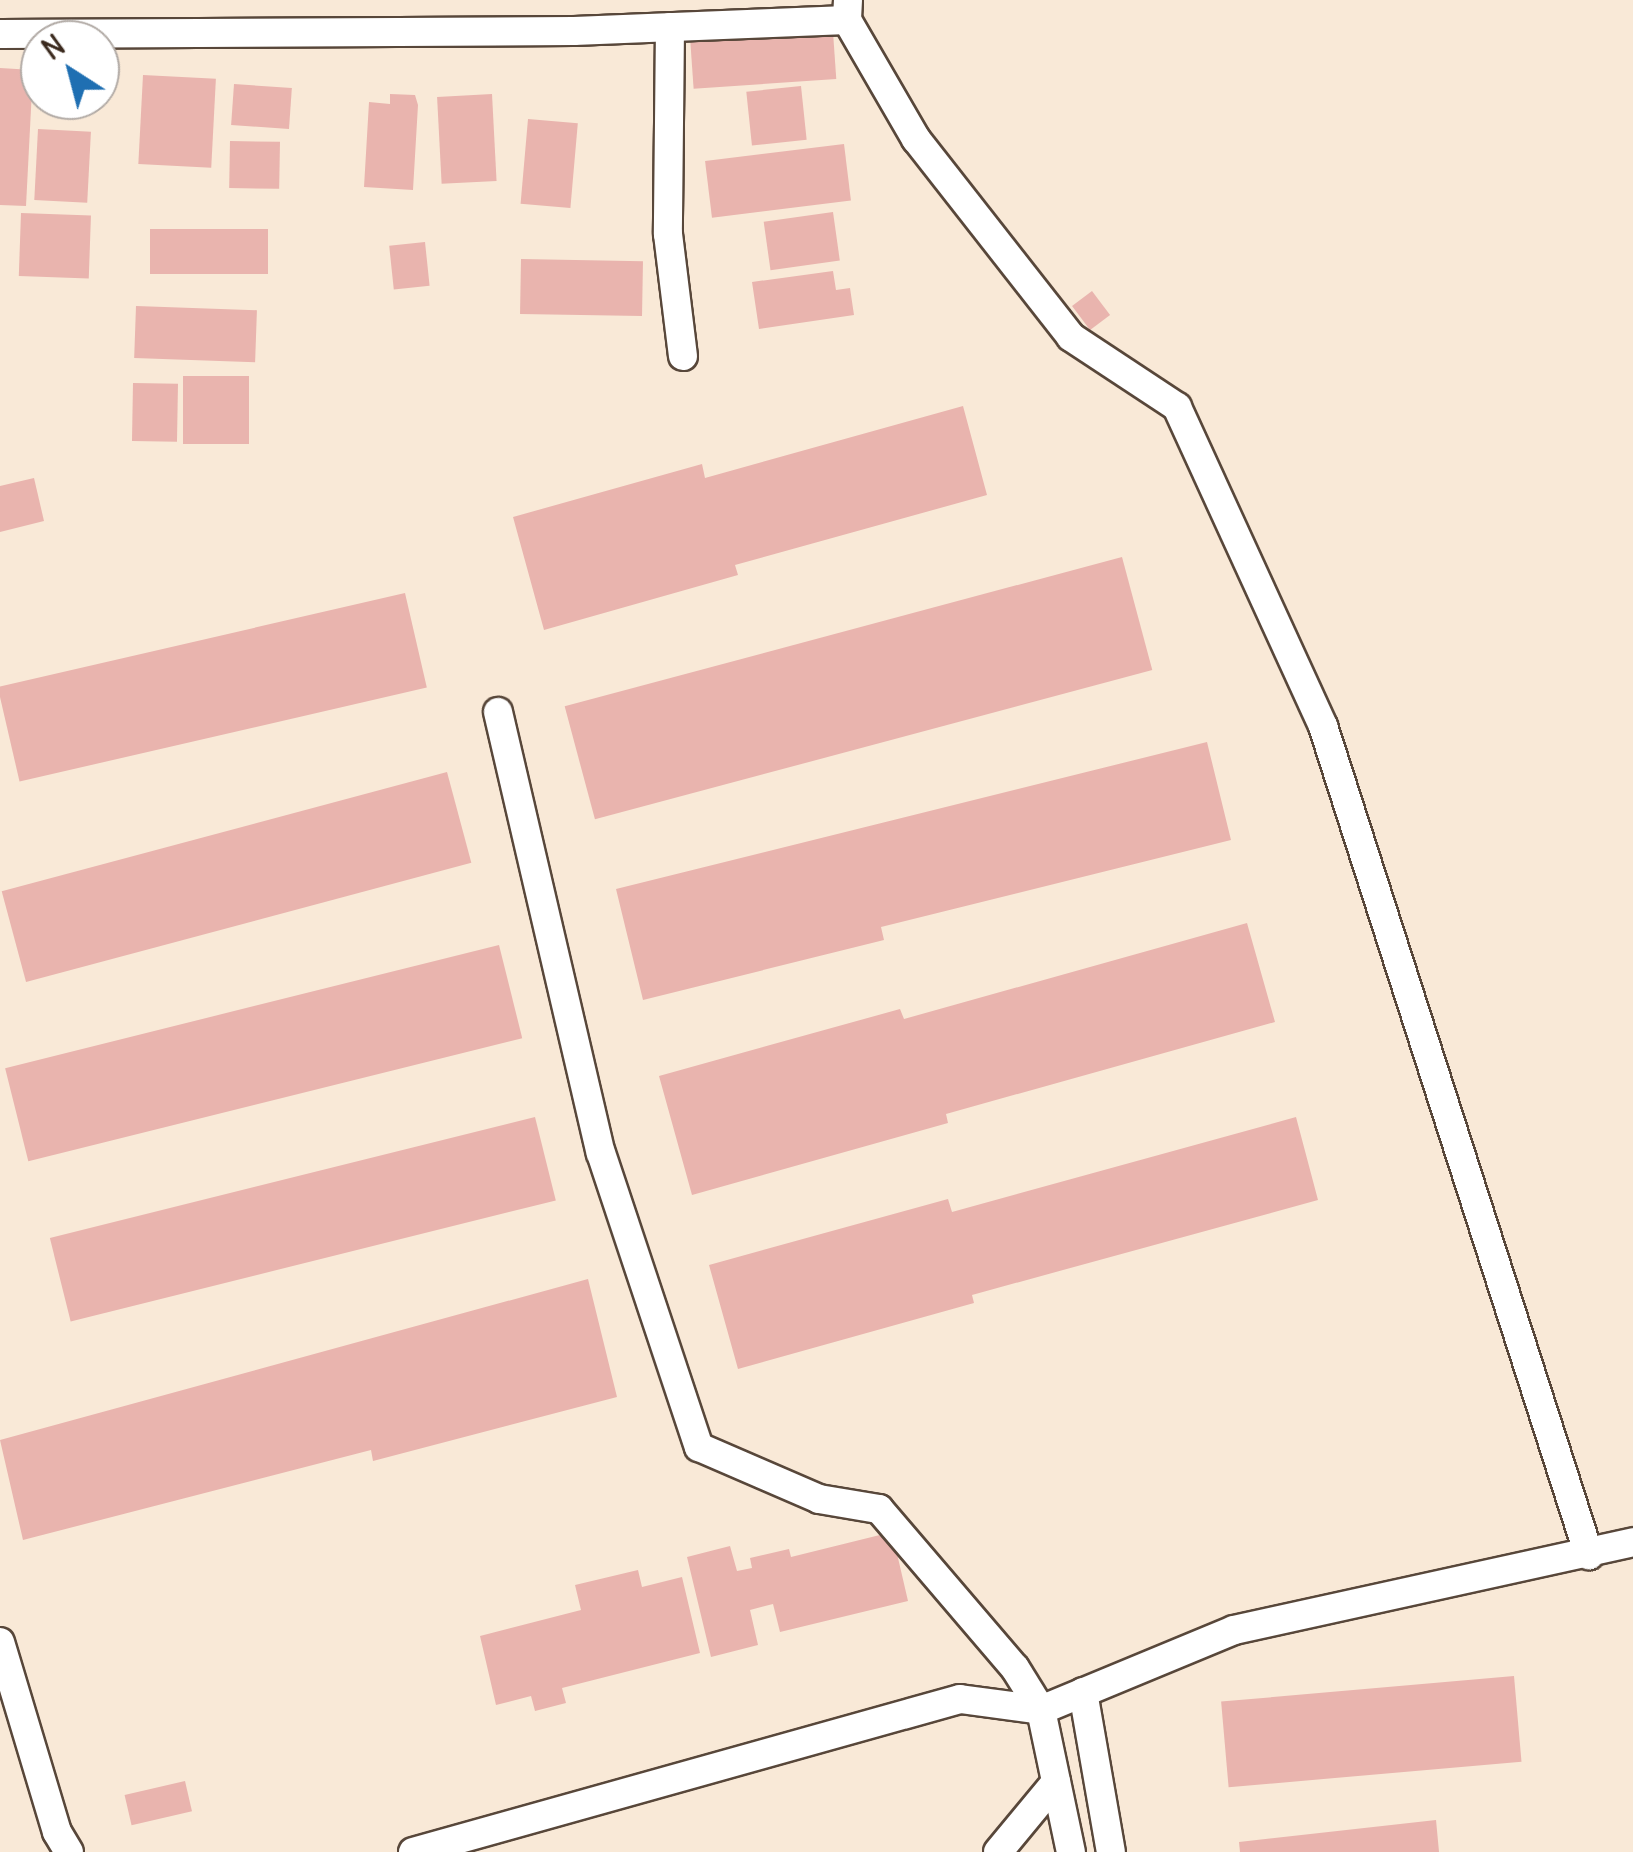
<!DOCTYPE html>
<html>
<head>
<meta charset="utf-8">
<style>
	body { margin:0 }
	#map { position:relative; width:1633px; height:1852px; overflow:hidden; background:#f9e9d7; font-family:Delius,sans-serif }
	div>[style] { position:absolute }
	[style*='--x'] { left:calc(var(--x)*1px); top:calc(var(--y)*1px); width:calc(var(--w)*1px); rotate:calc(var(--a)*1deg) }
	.building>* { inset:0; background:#e9b4ae; transform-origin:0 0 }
	.roads { filter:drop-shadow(2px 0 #58473a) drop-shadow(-2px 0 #58473a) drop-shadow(0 2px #58473a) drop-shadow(0 -2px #58473a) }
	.minor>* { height:28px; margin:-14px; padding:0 14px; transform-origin:14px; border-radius:14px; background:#fff }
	span { translate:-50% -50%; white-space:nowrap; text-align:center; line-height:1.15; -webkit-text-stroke:10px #fff; paint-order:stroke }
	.north { position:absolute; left:20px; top:20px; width:100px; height:100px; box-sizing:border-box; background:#fff; border:2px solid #b1aaa5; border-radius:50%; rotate:324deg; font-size:28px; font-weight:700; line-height:40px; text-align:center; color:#3b2a1e }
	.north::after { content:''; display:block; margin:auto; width:35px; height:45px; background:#1f6fb2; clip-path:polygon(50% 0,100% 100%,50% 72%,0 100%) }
</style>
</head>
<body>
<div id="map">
	<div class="building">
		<i style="left:833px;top:32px;width:47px;height:143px;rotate:86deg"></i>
		<i style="clip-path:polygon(0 68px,33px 70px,26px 206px,0 205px)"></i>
		<i style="left:143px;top:75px;width:73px;height:89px;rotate:3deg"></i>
		<i style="left:234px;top:84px;width:58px;height:41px;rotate:4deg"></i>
		<i style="left:801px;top:86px;width:54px;height:55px;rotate:84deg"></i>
		<i style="clip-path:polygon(390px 94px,415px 95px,418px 105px,413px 190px,364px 187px,369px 102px,390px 104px)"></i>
		<i style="left:492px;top:94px;width:87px;height:55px;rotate:87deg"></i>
		<i style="left:528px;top:119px;width:50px;height:85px;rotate:5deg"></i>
		<i style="left:38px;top:129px;width:53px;height:71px;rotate:3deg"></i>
		<i style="left:230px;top:141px;width:50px;height:47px;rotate:1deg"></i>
		<i style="left:844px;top:144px;width:57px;height:140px;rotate:83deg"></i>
		<i style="left:833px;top:212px;width:49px;height:70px;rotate:82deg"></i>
		<i style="left:21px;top:213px;width:70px;height:63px;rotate:2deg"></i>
		<i style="left:268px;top:229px;width:45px;height:118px;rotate:90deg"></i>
		<i style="left:425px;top:242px;width:44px;height:36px;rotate:84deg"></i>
		<i style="left:521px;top:259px;width:122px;height:55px;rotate:1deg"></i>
		<i style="clip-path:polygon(833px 271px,836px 290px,850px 288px,854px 315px,759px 329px,752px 282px)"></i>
		<i style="left:1092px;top:291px;width:30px;height:25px;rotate:53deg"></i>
		<i style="left:136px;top:306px;width:121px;height:52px;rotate:2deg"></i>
		<i style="left:183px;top:376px;width:66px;height:68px"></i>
		<i style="left:133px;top:383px;width:45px;height:58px;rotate:1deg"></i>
		<i style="clip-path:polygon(963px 406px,987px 495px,735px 565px,738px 575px,544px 630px,513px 517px,702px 464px,705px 478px)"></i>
		<i style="clip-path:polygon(34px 478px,44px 521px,0 532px,0 486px)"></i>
		<i style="left:1122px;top:557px;width:117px;height:577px;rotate:75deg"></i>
		<i style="left:405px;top:593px;width:97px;height:418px;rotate:77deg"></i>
		<i style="clip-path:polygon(1207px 742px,1231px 840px,881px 927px,884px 940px,643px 1000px,616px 889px)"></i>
		<i style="left:447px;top:772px;width:94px;height:461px;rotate:75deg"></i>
		<i style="clip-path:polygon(1247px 923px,1275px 1022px,946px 1114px,948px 1123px,692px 1195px,659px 1076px,900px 1009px,904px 1019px)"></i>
		<i style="left:499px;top:945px;width:96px;height:509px;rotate:76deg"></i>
		<i style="left:535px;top:1117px;width:86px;height:500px;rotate:76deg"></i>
		<i style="clip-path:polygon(1296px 1117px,1318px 1200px,972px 1295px,974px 1303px,738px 1369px,709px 1265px,948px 1199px,952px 1212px)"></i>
		<i style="clip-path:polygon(588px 1279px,617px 1397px,373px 1461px,371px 1450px,23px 1540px,0 1440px)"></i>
		<i style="clip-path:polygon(892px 1532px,908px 1601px,780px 1632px,773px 1604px,750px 1610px,758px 1645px,711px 1657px,687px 1557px,730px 1546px,737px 1571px,752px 1568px,750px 1558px,789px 1549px,791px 1557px)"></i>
		<i style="clip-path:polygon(638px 1570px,642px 1587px,682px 1577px,700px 1653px,562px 1688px,566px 1703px,535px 1711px,531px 1696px,496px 1705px,480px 1636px,581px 1610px,575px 1585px)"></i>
		<i style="left:1514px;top:1676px;width:86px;height:294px;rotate:85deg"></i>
		<i style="left:185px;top:1781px;width:31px;height:62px;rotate:77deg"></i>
		<i style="clip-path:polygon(1436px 1820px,1439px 1852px,1240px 1852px,1239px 1842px)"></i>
	</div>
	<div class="roads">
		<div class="minor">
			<i style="--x:848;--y:0;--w:20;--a:93"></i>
			<i style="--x:847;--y:20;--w:138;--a:59.9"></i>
			<i style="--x:916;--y:139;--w:251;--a:51.9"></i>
			<i style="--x:1071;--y:337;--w:127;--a:33.4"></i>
			<i style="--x:1177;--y:407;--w:351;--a:65.4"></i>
			<i style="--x:1323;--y:726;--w:871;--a:72.21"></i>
			<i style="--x:670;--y:27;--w:207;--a:90.6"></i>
			<i style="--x:668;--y:234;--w:123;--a:83"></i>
			<i style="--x:0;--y:34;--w:574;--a:-0.3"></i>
			<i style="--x:574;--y:31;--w:273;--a:-2.3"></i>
			<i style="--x:498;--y:712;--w:453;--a:76.9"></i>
			<i style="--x:601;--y:1153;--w:310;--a:71.6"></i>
			<i style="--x:699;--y:1447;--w:131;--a:23.4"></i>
			<i style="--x:819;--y:1499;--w:61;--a:9.5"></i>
			<i style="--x:879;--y:1509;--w:209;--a:49.5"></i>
			<i style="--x:1015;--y:1668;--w:49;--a:58.2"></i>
			<i style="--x:1041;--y:1710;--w:145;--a:78.1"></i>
			<i style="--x:0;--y:1642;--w:198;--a:73.3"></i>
			<i style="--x:57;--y:1832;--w:23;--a:59"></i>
			<i style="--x:1083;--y:1692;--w:162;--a:80.1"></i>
			<i style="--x:413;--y:1852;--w:568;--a:-15.63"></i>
			<i style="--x:960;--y:1699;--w:82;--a:7.7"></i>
			<i style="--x:1041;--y:1710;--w:209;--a:-22.5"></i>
			<i style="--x:1234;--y:1630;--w:409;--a:-12.4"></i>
			<i style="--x:998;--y:1852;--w:91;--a:-50.4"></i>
		</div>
	</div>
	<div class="north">N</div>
</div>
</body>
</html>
